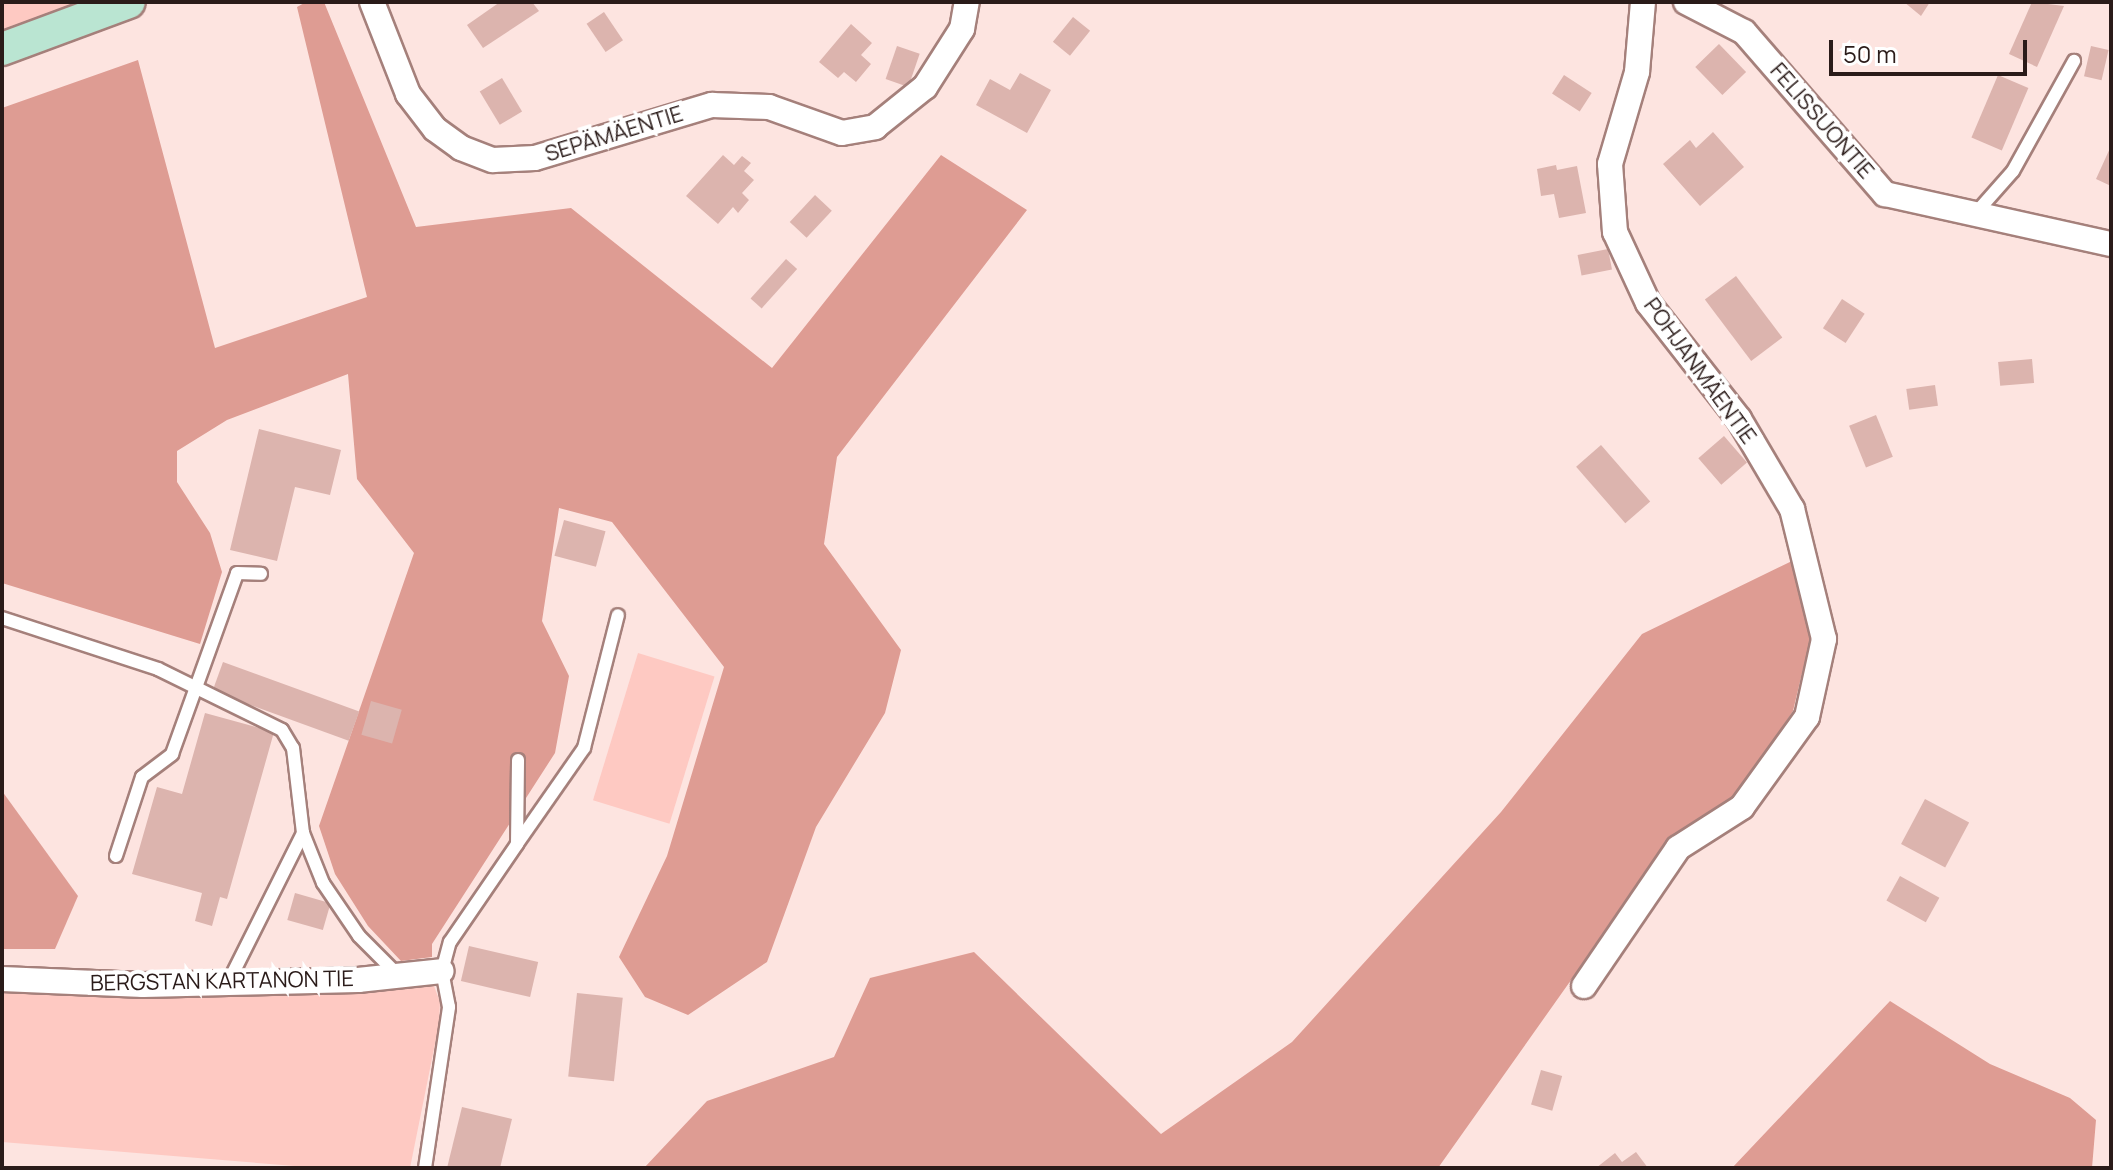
<!DOCTYPE html>
<html>
<head>
<meta charset="utf-8">
<style>
	body { margin:0 }
	#map { position:relative; width:2113px; height:1170px; overflow:hidden; background:#fde4e0; font-family:Manrope,sans-serif }
	div>[style] { position:absolute }
	[style*='--x'] { left:calc(var(--x)*1px); top:calc(var(--y)*1px); width:calc(var(--w)*1px); rotate:calc(var(--a)*1deg) }
	.green>* { inset:0; background:#fec9c2; transform-origin:0 0 }
	.forest>* { inset:0; background:#de9c93 }
	.building>* { inset:0; background:#dcb4ae; transform-origin:0 0 }
	.roads { filter:drop-shadow(2px 0 #a5807b) drop-shadow(-2px 0 #a5807b) drop-shadow(0 2px #a5807b) drop-shadow(0 -2px #a5807b) }
	.lane>* { height:12px; margin:-6px; padding:0 6px; transform-origin:6px; border-radius:6px; background:#fff }
	.street>* { height:24px; margin:-12px; padding:0 12px; transform-origin:12px; border-radius:12px; background:#fff }
	.secondary>* { height:32px; margin:-16px; padding:0 16px; transform-origin:16px; border-radius:16px; background:#bae5d2 }
	span { translate:-50% -50%; white-space:nowrap; text-align:center; line-height:1.15; -webkit-text-stroke:8px #fff; paint-order:stroke }
	.street-label { font-size:22px; color:#2a1b19 }
	.frame { position:absolute; inset:0; border:4px solid #2a1b19; pointer-events:none }
	.scale { position:absolute; left:1829px; top:40px; width:198px; height:36px; box-sizing:border-box; border:4px solid #2a1b19; border-top:0; padding-left:10px; font-size:24px; line-height:28px; white-space:nowrap; color:#2a1b19; -webkit-text-stroke:6px #fff; paint-order:stroke }
</style>
</head>
<body>
<div id="map">
	<div class="green">
		<i style="clip-path:polygon(2px 2px,97px 2px,2px 35px)"></i>
		<i style="left:638px;top:653px;width:80px;height:154px;rotate:17deg"></i>
		<i style="clip-path:polygon(423px 980px,434px 986px,440px 1002px,439px 1024px,410px 1168px,319px 1168px,2px 1142px,2px 989px)"></i>
	</div>
	<div class="forest">
		<i style="clip-path:polygon(306px 2px,324px 2px,416px 227px,571px 208px,772px 368px,941px 155px,1027px 210px,837px 457px,824px 544px,901px 650px,885px 713px,816px 827px,767px 962px,688px 1015px,645px 997px,619px 957px,667px 856px,724px 667px,612px 522px,559px 508px,542px 621px,569px 676px,555px 753px,432px 944px,432px 957px,401px 961px,368px 926px,335px 874px,319px 826px,414px 553px,357px 479px,348px 374px,227px 420px,177px 451px,177px 482px,210px 533px,222px 572px,200px 644px,2px 583px,2px 108px,138px 60px,215px 348px,367px 297px,297px 7px)"></i>
		<i style="clip-path:polygon(1792px 561px,1810px 640px,1793px 711px,1737px 796px,1673px 836px,1438px 1168px,644px 1168px,707px 1101px,834px 1057px,870px 978px,974px 952px,1161px 1134px,1292px 1042px,1501px 812px,1642px 634px)"></i>
		<i style="clip-path:polygon(2px 791px,78px 896px,55px 949px,2px 949px)"></i>
		<i style="clip-path:polygon(1890px 1001px,1990px 1064px,2070px 1098px,2096px 1120px,2092px 1168px,1732px 1168px)"></i>
	</div>
	<div class="building">
		<i style="clip-path:polygon(500px 2px,532px 2px,539px 11px,483px 48px,467px 25px)"></i>
		<i style="clip-path:polygon(1904px 2px,1930px 2px,1921px 16px)"></i>
		<i style="clip-path:polygon(2032px 2px,2064px 6px,2037px 67px,2009px 54px)"></i>
		<i style="left:604px;top:12px;width:34px;height:21px;rotate:56deg"></i>
		<i style="left:1073px;top:17px;width:22px;height:32px;rotate:39deg"></i>
		<i style="clip-path:polygon(851px 24px,872px 43px,861px 55px,871px 64px,856px 82px,844px 72px,838px 78px,819px 62px)"></i>
		<i style="left:1719px;top:44px;width:39px;height:33px;rotate:46deg"></i>
		<i style="left:897px;top:46px;width:24px;height:35px;rotate:19deg"></i>
		<i style="left:2091px;top:46px;width:18px;height:31px;rotate:13deg"></i>
		<i style="clip-path:polygon(1020px 73px,1051px 90px,1027px 133px,976px 105px,990px 79px,1010px 90px)"></i>
		<i style="left:1564px;top:75px;width:33px;height:22px;rotate:33deg"></i>
		<i style="left:1998px;top:75px;width:33px;height:68px;rotate:23deg"></i>
		<i style="left:502px;top:78px;width:39px;height:26px;rotate:59deg"></i>
		<i style="clip-path:polygon(1713px 132px,1744px 167px,1700px 206px,1663px 164px,1690px 140px,1696px 148px)"></i>
		<i style="clip-path:polygon(2111px 146px,2111px 186px,2096px 179px)"></i>
		<i style="clip-path:polygon(723px 155px,734px 165px,742px 156px,751px 163px,744px 171px,754px 180px,742px 193px,749px 200px,738px 213px,733px 207px,718px 224px,686px 196px)"></i>
		<i style="clip-path:polygon(1556px 165px,1557px 170px,1577px 166px,1586px 213px,1559px 218px,1554px 194px,1541px 196px,1537px 169px)"></i>
		<i style="left:815px;top:195px;width:23px;height:37px;rotate:43deg"></i>
		<i style="left:1608px;top:249px;width:21px;height:31px;rotate:79deg"></i>
		<i style="left:786px;top:259px;width:15px;height:53px;rotate:42deg"></i>
		<i style="left:1736px;top:276px;width:77px;height:39px;rotate:53deg"></i>
		<i style="left:1842px;top:299px;width:27px;height:35px;rotate:33deg"></i>
		<i style="left:2032px;top:359px;width:24px;height:34px;rotate:85deg"></i>
		<i style="left:1935px;top:385px;width:21px;height:29px;rotate:82deg"></i>
		<i style="left:1876px;top:415px;width:45px;height:29px;rotate:68deg"></i>
		<i style="clip-path:polygon(259px 429px,341px 450px,330px 495px,295px 487px,277px 561px,230px 550px)"></i>
		<i style="left:1724px;top:436px;width:35px;height:34px;rotate:49deg"></i>
		<i style="left:1601px;top:445px;width:75px;height:33px;rotate:49deg"></i>
		<i style="left:564px;top:520px;width:43px;height:37px;rotate:15deg"></i>
		<i style="left:223px;top:662px;width:145px;height:31px;rotate:20deg"></i>
		<i style="left:371px;top:701px;width:32px;height:35px;rotate:16deg"></i>
		<i style="clip-path:polygon(205px 713px,274px 732px,227px 899px,220px 897px,212px 926px,195px 921px,202px 893px,132px 874px,157px 787px,182px 794px)"></i>
		<i style="left:1925px;top:799px;width:50px;height:51px;rotate:28deg"></i>
		<i style="left:1900px;top:876px;width:45px;height:28px;rotate:29deg"></i>
		<i style="left:295px;top:893px;width:37px;height:28px;rotate:16deg"></i>
		<i style="left:469px;top:946px;width:71px;height:36px;rotate:13deg"></i>
		<i style="left:577px;top:993px;width:46px;height:84px;rotate:6deg"></i>
		<i style="left:1541px;top:1070px;width:22px;height:36px;rotate:16deg"></i>
		<i style="clip-path:polygon(462px 1107px,512px 1119px,500px 1168px,447px 1168px)"></i>
		<i style="clip-path:polygon(1636px 1152px,1648px 1168px,1596px 1168px,1615px 1153px,1622px 1162px)"></i>
	</div>
	<div class="roads">
		<div class="lane">
			<i style="--x:1975;--y:214;--w:57;--a:-48.5"></i>
			<i style="--x:2013;--y:171;--w:126;--a:-61"></i>
			<i style="--x:2;--y:618;--w:164;--a:18.1"></i>
			<i style="--x:158;--y:669;--w:138;--a:26.2"></i>
			<i style="--x:282;--y:730;--w:21;--a:59"></i>
			<i style="--x:293;--y:748;--w:86;--a:83.3"></i>
			<i style="--x:303;--y:833;--w:54;--a:68.2"></i>
			<i style="--x:323;--y:883;--w:64;--a:55.8"></i>
			<i style="--x:359;--y:936;--w:54;--a:45"></i>
			<i style="--x:517;--y:844;--w:117;--a:-55.1"></i>
			<i style="--x:584;--y:748;--w:137;--a:-75.7"></i>
			<i style="--x:116;--y:856;--w:83;--a:-71.8"></i>
			<i style="--x:142;--y:777;--w:38;--a:-37"></i>
			<i style="--x:172;--y:754;--w:192;--a:-70.2"></i>
			<i style="--x:237;--y:573;--w:24;--a:2"></i>
			<i style="--x:228;--y:983;--w:168;--a:-63.4"></i>
			<i style="--x:425;--y:1168;--w:163;--a:-81.5"></i>
			<i style="--x:449;--y:1007;--w:37;--a:-101"></i>
			<i style="--x:442;--y:971;--w:30;--a:-75"></i>
			<i style="--x:450;--y:942;--w:119;--a:-55.6"></i>
			<i style="--x:517;--y:844;--w:84;--a:-89.3"></i>
		</div>
		<div class="street">
			<i style="--x:372;--y:2;--w:99;--a:68.6"></i>
			<i style="--x:408;--y:94;--w:44;--a:52.4"></i>
			<i style="--x:435;--y:129;--w:32;--a:36"></i>
			<i style="--x:461;--y:148;--w:34;--a:21"></i>
			<i style="--x:493;--y:160;--w:42;--a:-2.7"></i>
			<i style="--x:535;--y:158;--w:185;--a:-16.7"></i>
			<i style="--x:712;--y:105;--w:57;--a:2"></i>
			<i style="--x:769;--y:107;--w:77;--a:19.6"></i>
			<i style="--x:842;--y:133;--w:34;--a:-10"></i>
			<i style="--x:875;--y:127;--w:64;--a:-38.7"></i>
			<i style="--x:925;--y:87;--w:69;--a:-57.5"></i>
			<i style="--x:962;--y:29;--w:27;--a:-80"></i>
			<i style="--x:1686;--y:2;--w:65;--a:27.3"></i>
			<i style="--x:1744;--y:32;--w:215;--a:49"></i>
			<i style="--x:1885;--y:194;--w:231;--a:12.5"></i>
			<i style="--x:2;--y:979;--w:141;--a:2.4"></i>
			<i style="--x:143;--y:985;--w:215;--a:-1.3"></i>
			<i style="--x:358;--y:980;--w:84;--a:-6.1"></i>
			<i style="--x:1584;--y:986;--w:167;--a:-55.7"></i>
			<i style="--x:1678;--y:848;--w:76;--a:-32.6"></i>
			<i style="--x:1742;--y:807;--w:111;--a:-54.2"></i>
			<i style="--x:1807;--y:717;--w:80;--a:-77.7"></i>
			<i style="--x:1824;--y:639;--w:134;--a:-103.8"></i>
			<i style="--x:1792;--y:509;--w:104;--a:-120.5"></i>
			<i style="--x:1739;--y:419;--w:147;--a:-128.1"></i>
			<i style="--x:1648;--y:303;--w:78;--a:-114.9"></i>
			<i style="--x:1615;--y:232;--w:68;--a:-94.2"></i>
			<i style="--x:1610;--y:164;--w:96;--a:-73.6"></i>
			<i style="--x:1637;--y:72;--w:70;--a:-85.1"></i>
		</div>
		<div class="secondary">
			<i style="--x:2;--y:49;--w:135;--a:-20.3"></i>
		</div>
	</div>
	<div class="street-label">
		<span style="left:1822px;top:121px;rotate:49deg">FELISSUONTIE</span>
		<span style="left:614px;top:134px;rotate:-17deg">SEPÄMÄENTIE</span>
		<span style="left:1700px;top:371px;rotate:54deg">POHJANMÄENTIE</span>
		<span style="left:222px;top:981px;rotate:-1deg">BERGSTAN KARTANON TIE</span>
	</div>
	<div class="frame"></div>
	<div class="scale">50 m</div>
</div>
</body>
</html>
